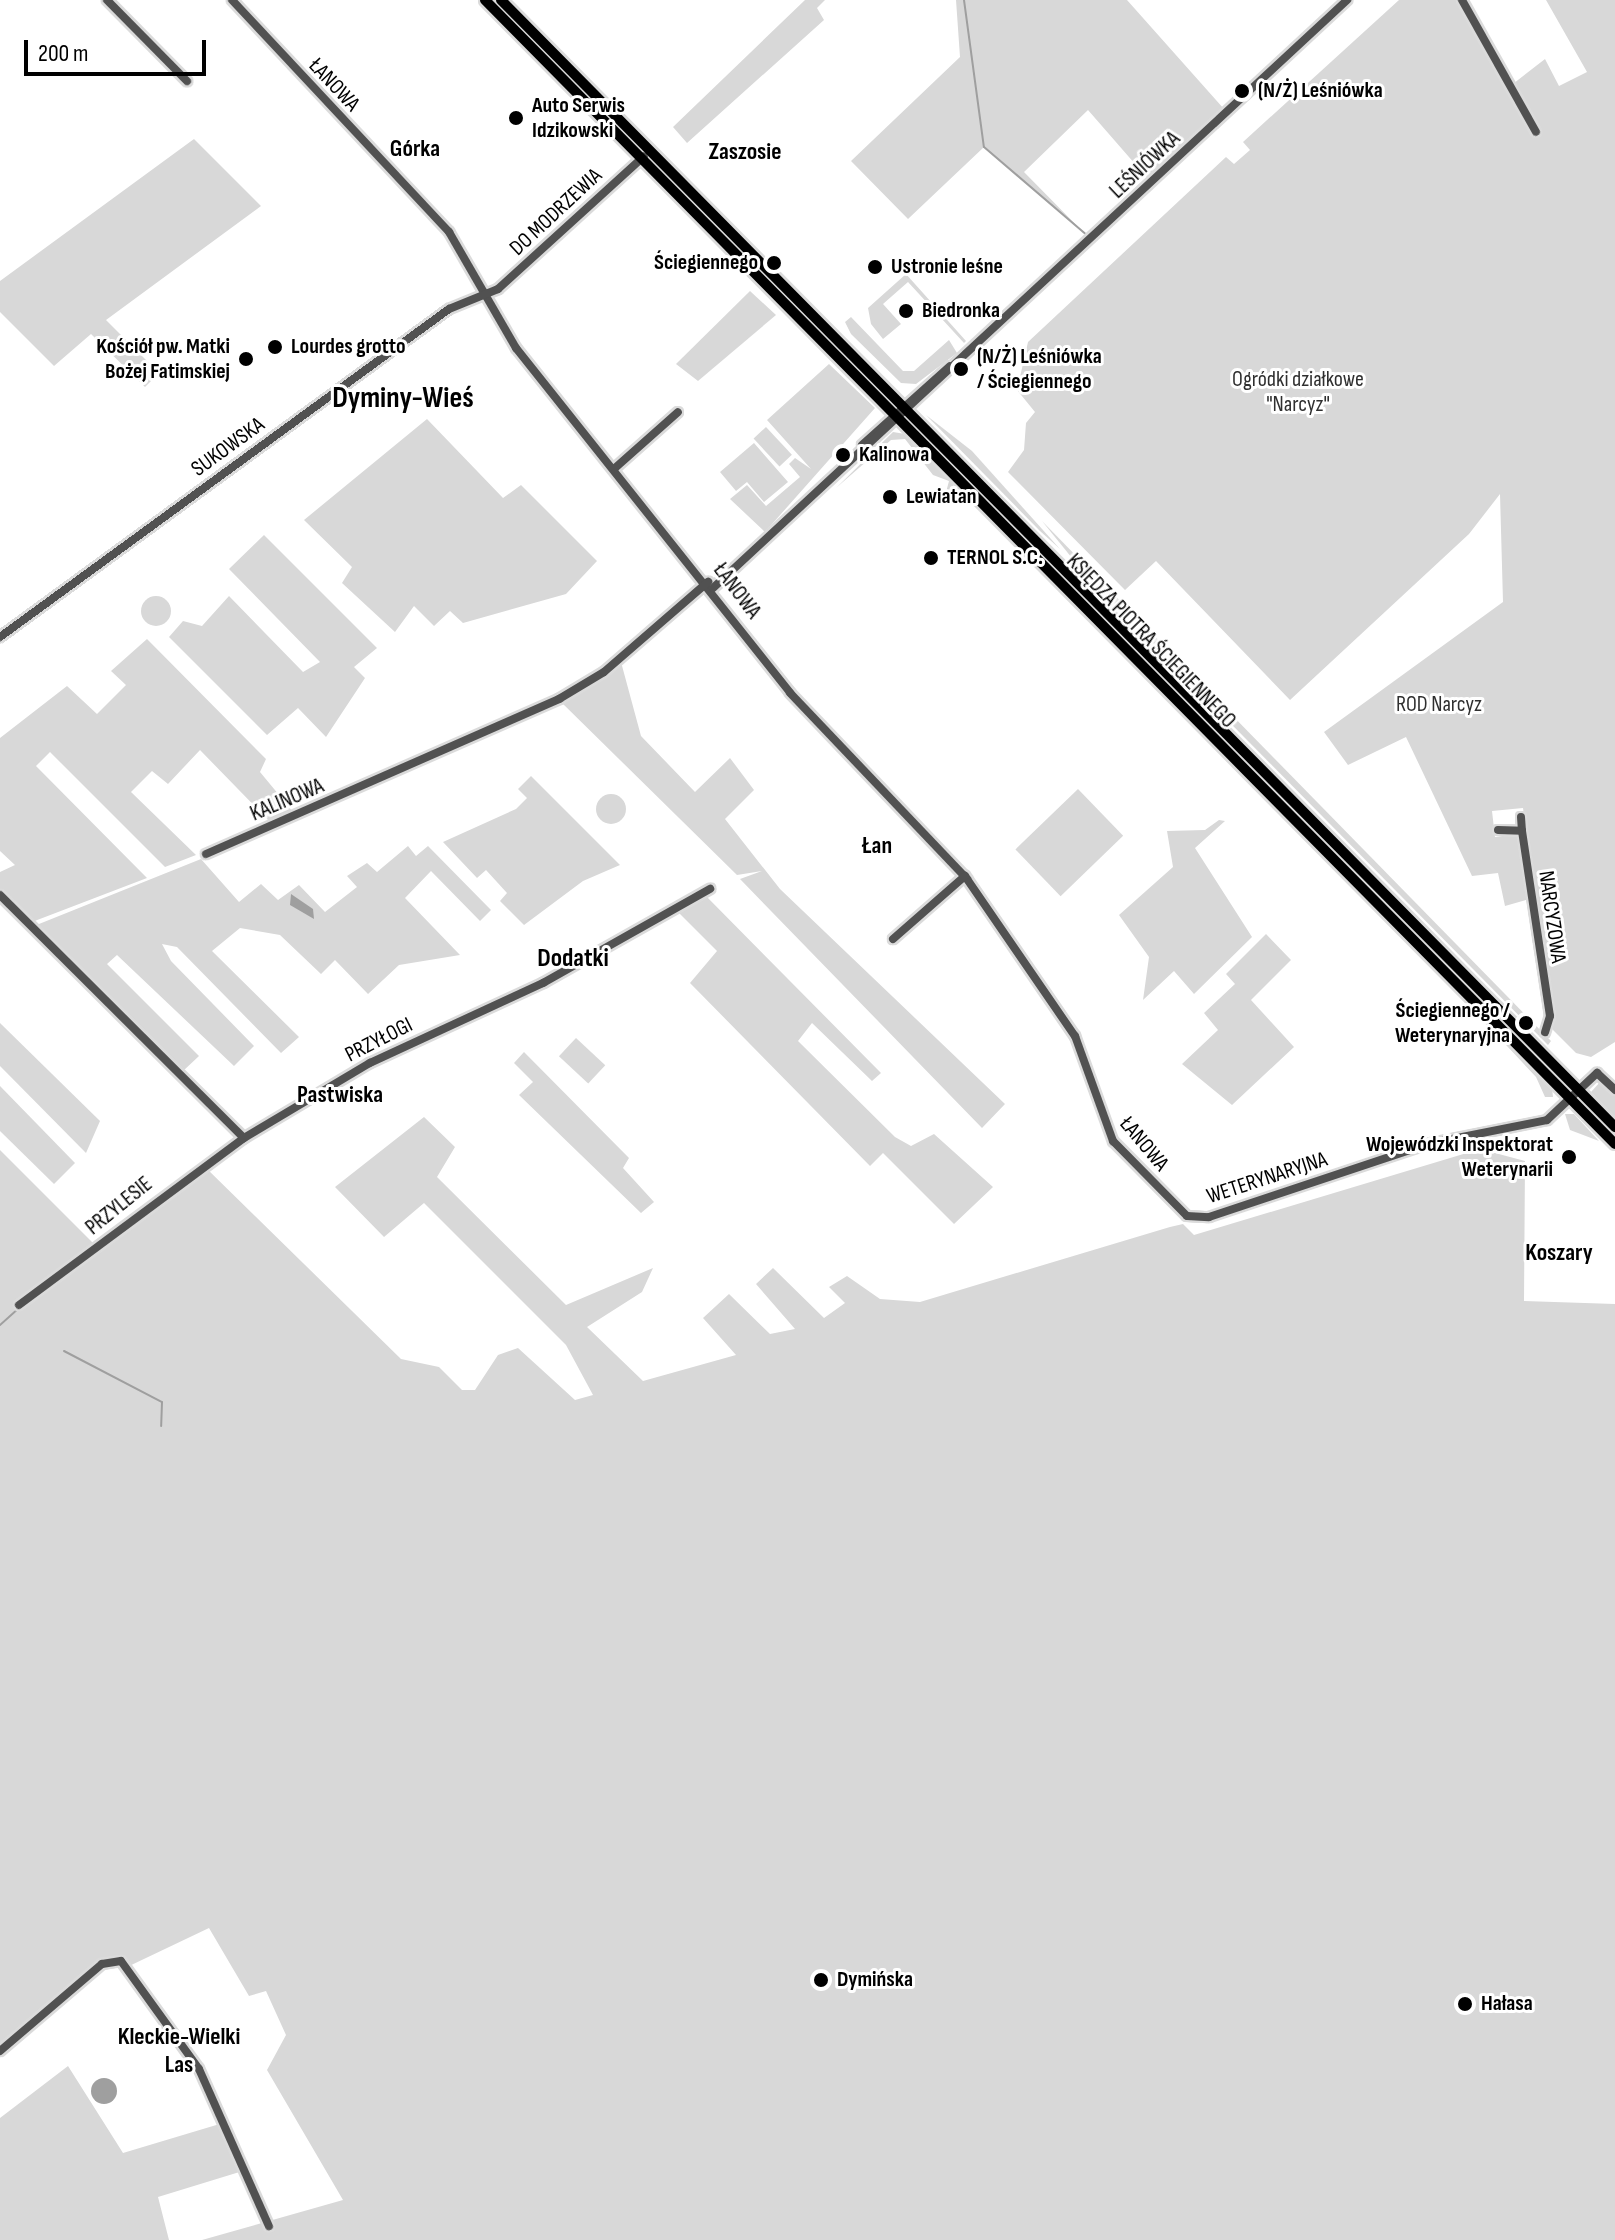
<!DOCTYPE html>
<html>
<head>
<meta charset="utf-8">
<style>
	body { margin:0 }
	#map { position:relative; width:1615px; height:2240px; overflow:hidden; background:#fff; font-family:"Sofia Sans Condensed",sans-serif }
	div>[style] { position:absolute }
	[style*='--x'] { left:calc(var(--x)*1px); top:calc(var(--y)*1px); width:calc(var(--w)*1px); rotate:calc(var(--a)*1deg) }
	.green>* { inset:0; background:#d8d8d8; transform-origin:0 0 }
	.round { border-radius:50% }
	.water>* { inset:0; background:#9f9f9f }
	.stream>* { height:2px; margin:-1px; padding:0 1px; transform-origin:1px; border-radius:1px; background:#9f9f9f }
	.roads { filter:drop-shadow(2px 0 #dbdbdb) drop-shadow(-2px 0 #dbdbdb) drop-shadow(0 2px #dbdbdb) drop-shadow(0 -2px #dbdbdb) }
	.minor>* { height:8px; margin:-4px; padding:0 4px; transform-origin:4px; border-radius:4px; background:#515151 }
	.major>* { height:10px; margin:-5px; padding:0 5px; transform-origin:5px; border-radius:5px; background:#000 }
	.dots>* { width:22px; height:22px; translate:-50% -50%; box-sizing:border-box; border:4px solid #fff; border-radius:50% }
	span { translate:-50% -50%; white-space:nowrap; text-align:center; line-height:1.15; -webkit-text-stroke:6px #fff; paint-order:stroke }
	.street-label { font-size:22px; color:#000 }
	.poi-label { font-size:22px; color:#000; font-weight:700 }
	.left { translate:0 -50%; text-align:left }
	.right { translate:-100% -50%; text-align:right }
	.park-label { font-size:22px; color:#2f2f2f }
	.neighbourhood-label { font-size:24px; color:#000; font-weight:700 }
	.quarter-label { font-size:26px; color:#000; font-weight:700 }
	.district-label { font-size:30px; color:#000; font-weight:700 }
	.scale { position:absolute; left:24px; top:40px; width:182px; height:36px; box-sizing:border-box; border:4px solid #000; border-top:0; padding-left:10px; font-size:24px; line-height:28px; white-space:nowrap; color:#000; -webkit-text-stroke:6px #fff; paint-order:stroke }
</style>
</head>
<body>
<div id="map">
	<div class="green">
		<i style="clip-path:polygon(805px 0,825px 0,817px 8px,824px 20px,687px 143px,673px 127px)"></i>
		<i style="clip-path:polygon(956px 0,1127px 0,1224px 109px,1149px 180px,1088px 110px,1024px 172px,1086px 235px,984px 147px,908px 219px,851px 161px,960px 57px)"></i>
		<i style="clip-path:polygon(1399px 0,1459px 0,1509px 87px,1545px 59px,1559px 86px,1587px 72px,1546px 0,1615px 0,1615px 1042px,1591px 1057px,1576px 1053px,1553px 1030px,1523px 808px,1492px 811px,1495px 837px,1518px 834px,1529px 899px,1505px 906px,1498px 873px,1472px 876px,1406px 737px,1348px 765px,1324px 732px,1503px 602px,1500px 494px,1469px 534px,1290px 700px,1156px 561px,1125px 590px,1008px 472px,1024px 450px,1026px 423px,1035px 412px,1017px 390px,1028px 342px,1226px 157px,1234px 164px,1250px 150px,1243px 142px)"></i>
		<i style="clip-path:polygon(194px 139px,261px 206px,106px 320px,159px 373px,145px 387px,91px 334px,54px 366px,0 312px,0 281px)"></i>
		<i style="clip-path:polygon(906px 274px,966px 341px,964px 343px,908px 282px,883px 304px,901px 324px,883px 339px,871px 324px,868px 308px)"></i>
		<i style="clip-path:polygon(750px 291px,776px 315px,698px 381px,676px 364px)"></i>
		<i style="clip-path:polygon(851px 317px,903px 371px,914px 371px,949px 340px,957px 353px,916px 384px,901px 383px,851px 334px,845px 322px)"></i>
		<i style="clip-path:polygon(829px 364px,875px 408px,765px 532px,730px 499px,747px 485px,766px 506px,800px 477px,789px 464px,795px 458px,811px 469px,767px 420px)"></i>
		<i style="clip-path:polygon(926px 415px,972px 451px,1060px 549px,1040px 531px)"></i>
		<i style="clip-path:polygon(427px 419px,503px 498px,521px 485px,597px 561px,566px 594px,463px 623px,450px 611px,434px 626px,414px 606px,395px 632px,342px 583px,352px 567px,304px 520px)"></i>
		<i style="left:766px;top:427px;width:38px;height:17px;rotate:47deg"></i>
		<i style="clip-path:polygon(893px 432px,905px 434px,952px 481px,956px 494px,945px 496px,949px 481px,933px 475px,905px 439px,891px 440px,836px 488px)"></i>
		<i style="clip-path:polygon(754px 443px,788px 482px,764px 502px,747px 482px,736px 491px,720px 472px)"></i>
		<i style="clip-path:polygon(1042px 521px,1551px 1041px,1548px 1045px,1093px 584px)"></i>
		<i style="clip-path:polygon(264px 535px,377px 648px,354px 667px,365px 678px,326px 737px,298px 708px,267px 735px,169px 637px,183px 621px,202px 626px,229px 596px,303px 672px,320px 662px,229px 569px)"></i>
		<i style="clip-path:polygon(1042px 571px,1486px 1019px,1552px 1088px,1553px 1097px,1545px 1097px,1536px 1077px,1481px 1018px)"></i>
		<i class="round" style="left:141px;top:596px;width:30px;height:30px"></i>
		<i style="clip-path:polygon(147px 639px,266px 759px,260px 772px,294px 813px,271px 823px,200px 750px,168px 784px,152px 771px,131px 792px,196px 855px,165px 867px,50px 752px,36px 766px,147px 878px,32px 922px,0 890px,0 872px,15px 865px,0 851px,0 738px,67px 686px,97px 714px,126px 685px,111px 671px)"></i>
		<i style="clip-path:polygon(621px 662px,641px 736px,695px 792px,730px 758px,754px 790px,725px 819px,780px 889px,1005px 1104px,982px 1128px,740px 879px,762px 871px,737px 875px,561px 702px)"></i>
		<i style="clip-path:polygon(531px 776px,620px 865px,583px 881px,524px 925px,500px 901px,507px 893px,486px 870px,477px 878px,443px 842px,516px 809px,527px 798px,518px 789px)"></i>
		<i style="left:1078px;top:789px;width:65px;height:87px;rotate:46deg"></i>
		<i class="round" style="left:596px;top:794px;width:30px;height:30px"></i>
		<i style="clip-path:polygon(1219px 820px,1225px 821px,1195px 848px,1252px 937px,1194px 994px,1174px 971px,1143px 1000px,1149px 957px,1119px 915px,1173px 867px,1167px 831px,1205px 830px)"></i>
		<i style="clip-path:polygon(408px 846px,416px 856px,428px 846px,491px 910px,480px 921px,431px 871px,405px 898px,460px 955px,399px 965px,368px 994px,335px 960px,321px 974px,280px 935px,240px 928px,212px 951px,299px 1037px,281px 1053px,177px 947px,162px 944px,171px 961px,254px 1046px,234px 1066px,117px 955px,107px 964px,199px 1056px,182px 1072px,34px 926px,201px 859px,239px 902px,261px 884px,278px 900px,299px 885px,325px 912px,357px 887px,347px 876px,367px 863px,377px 872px)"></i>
		<i style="clip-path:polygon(705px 895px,881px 1073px,872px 1081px,812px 1023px,798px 1041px,895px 1137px,911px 1146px,934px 1134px,993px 1187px,954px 1224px,883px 1153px,870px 1166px,690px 983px,717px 951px,677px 911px)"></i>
		<i style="clip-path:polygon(1266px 934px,1291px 960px,1251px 1000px,1294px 1047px,1232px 1105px,1182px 1064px,1218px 1030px,1204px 1013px,1235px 984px,1226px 974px)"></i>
		<i style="clip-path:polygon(0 1023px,100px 1121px,86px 1153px,0 1066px)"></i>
		<i style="left:576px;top:1038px;width:40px;height:25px;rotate:43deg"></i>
		<i style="clip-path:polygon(524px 1052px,629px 1158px,623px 1168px,654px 1202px,641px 1213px,519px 1095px,533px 1082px,514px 1063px)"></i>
		<i style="clip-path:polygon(1601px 1081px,1615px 1095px,1615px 1118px,1591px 1092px)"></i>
		<i style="clip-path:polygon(0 1086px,75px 1163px,54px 1184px,0 1131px)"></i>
		<i style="clip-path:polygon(1565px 1114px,1574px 1114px,1599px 1141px,1570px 1130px)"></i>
		<i style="clip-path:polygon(424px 1117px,455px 1147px,437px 1177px,566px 1305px,653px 1268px,642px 1292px,587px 1327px,643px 1381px,736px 1355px,703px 1318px,729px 1294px,770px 1334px,795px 1329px,756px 1284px,773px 1268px,824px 1318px,845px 1303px,829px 1287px,847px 1276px,880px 1299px,920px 1302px,1170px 1227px,1183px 1224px,1194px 1235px,1480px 1149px,1525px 1161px,1524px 1301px,1615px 1304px,1615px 2240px,202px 2240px,343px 2200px,267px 2070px,286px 2035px,266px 1991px,249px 1996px,209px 1928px,125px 1968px,114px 1959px,0 2056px,0 1150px,94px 1244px,204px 1166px,401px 1359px,439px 1367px,462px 1390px,475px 1390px,498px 1355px,518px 1348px,575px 1400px,593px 1395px,566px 1345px,424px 1203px,384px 1237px,335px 1187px)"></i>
		<i style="clip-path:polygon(68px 2066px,123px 2153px,223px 2123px,246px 2170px,158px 2197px,169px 2240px,0 2240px,0 2118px)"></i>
	</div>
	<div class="water">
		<i style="clip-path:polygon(291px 894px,313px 909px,314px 919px,290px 905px)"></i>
		<i class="round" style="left:91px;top:2078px;width:26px;height:26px"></i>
	</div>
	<div class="stream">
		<i style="--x:964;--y:0;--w:148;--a:82.3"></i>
		<i style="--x:984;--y:147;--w:138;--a:40.6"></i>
		<i style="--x:0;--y:1325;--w:27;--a:-42"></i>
		<i style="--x:64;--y:1351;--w:110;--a:27.5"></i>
		<i style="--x:162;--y:1402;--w:24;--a:92"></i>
	</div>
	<div class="roads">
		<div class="minor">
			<i style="--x:107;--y:0;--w:114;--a:45.4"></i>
			<i style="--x:232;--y:0;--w:318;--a:46.9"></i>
			<i style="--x:449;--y:232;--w:134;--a:60"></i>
			<i style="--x:516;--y:348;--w:441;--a:51.5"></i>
			<i style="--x:790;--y:693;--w:257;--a:46.4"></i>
			<i style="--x:967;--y:879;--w:191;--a:55.5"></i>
			<i style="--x:1075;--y:1036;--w:112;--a:70.1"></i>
			<i style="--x:1113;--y:1141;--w:105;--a:45.4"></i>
			<i style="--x:1187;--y:1216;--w:22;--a:3"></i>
			<i style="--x:1209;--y:1217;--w:235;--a:-18.4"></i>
			<i style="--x:1432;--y:1143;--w:117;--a:-11.3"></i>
			<i style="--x:1547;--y:1120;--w:69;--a:-43.2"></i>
			<i style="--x:1597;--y:1073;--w:25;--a:43"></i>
			<i style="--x:1462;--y:0;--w:151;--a:60.7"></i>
			<i style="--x:862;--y:445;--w:118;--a:-41.9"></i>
			<i style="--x:615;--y:468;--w:84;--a:-41.6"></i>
			<i style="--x:713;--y:588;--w:865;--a:-42.84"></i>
			<i style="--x:0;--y:637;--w:556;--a:-36.15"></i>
			<i style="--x:449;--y:309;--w:53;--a:-22.2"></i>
			<i style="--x:498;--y:289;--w:197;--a:-42.3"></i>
			<i style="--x:1521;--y:817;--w:14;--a:86"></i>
			<i style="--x:1498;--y:830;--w:24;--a:2"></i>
			<i style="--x:1522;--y:831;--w:187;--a:81.4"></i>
			<i style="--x:1550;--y:1016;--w:17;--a:107"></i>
			<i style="--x:206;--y:854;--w:386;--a:-23.7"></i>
			<i style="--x:559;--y:699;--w:52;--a:-31"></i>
			<i style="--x:604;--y:672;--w:138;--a:-40.9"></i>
			<i style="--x:0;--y:895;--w:344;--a:44.9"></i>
			<i style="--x:244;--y:1138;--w:147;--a:-30.8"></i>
			<i style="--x:370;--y:1063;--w:191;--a:-24.8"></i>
			<i style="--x:543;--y:983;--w:192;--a:-29.4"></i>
			<i style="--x:893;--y:939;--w:96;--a:-41.2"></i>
			<i style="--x:19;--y:1305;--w:280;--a:-36.6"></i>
			<i style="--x:0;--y:2051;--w:134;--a:-40.5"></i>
			<i style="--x:102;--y:1964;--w:19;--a:-9"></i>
			<i style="--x:121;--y:1961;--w:133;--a:54.2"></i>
			<i style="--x:199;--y:2069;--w:172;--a:66"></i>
		</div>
		<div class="major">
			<i style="--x:485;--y:0;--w:1608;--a:45.35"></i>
			<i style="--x:501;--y:0;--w:1585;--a:45.33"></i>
		</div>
	</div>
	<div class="dots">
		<i style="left:1242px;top:91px;background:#000"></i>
		<i style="left:516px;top:118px;background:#000"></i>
		<i style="left:774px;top:263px;background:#000"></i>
		<i style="left:875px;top:267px;background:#000"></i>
		<i style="left:906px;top:311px;background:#000"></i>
		<i style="left:275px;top:347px;background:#000"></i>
		<i style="left:246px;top:359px;background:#000"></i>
		<i style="left:961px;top:369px;background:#000"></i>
		<i style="left:843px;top:455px;background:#000"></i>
		<i style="left:890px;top:497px;background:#000"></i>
		<i style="left:931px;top:558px;background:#000"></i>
		<i style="left:1526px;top:1023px;background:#000"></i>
		<i style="left:1569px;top:1157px;background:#000"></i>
		<i style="left:821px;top:1980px;background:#000"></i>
		<i style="left:1465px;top:2004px;background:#000"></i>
	</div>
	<div class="street-label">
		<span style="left:334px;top:85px;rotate:47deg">ŁANOWA</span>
		<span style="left:1145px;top:165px;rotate:-43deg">LEŚNIÓWKA</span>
		<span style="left:556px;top:212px;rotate:-43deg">DO MODRZEWIA</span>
		<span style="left:228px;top:447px;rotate:-36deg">SUKOWSKA</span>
		<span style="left:737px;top:591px;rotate:53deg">ŁANOWA</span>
		<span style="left:1151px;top:641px;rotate:46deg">KSIĘDZA PIOTRA ŚCIEGIENNEGO</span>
		<span style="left:287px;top:800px;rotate:-23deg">KALINOWA</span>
		<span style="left:1552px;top:917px;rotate:82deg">NARCYZOWA</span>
		<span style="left:379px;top:1040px;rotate:-27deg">PRZYŁOGI</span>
		<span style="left:1144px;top:1144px;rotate:50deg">ŁANOWA</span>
		<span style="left:1267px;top:1178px;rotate:-18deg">WETERYNARYJNA</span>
		<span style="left:119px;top:1206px;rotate:-39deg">PRZYLESIE</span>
	</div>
	<div class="poi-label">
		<span class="left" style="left:1258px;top:91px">(N/Ż) Leśniówka</span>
		<span class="left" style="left:532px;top:118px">Auto Serwis<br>Idzikowski</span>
		<span class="right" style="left:758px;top:263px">Ściegiennego</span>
		<span class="left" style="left:891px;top:267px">Ustronie leśne</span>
		<span class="left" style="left:922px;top:311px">Biedronka</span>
		<span class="right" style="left:230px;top:359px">Kościół pw. Matki<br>Bożej Fatimskiej</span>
		<span class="left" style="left:291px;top:347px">Lourdes grotto</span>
		<span class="left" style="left:977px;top:369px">(N/Ż) Leśniówka<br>/ Ściegiennego</span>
		<span class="left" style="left:859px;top:455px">Kalinowa</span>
		<span class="left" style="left:906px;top:497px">Lewiatan</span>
		<span class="left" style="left:947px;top:558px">TERNOL S.C.</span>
		<span class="right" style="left:1510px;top:1023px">Ściegiennego /<br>Weterynaryjna</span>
		<span class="right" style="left:1553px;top:1157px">Wojewódzki Inspektorat<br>Weterynarii</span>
		<span class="left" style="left:837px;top:1980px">Dymińska</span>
		<span class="left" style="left:1481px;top:2004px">Hałasa</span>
	</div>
	<div class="park-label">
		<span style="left:1298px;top:392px">Ogródki działkowe<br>"Narcyz"</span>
		<span style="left:1439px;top:705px">ROD Narcyz</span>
	</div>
	<div class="neighbourhood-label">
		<span style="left:415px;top:149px">Górka</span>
		<span style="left:745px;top:152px">Zaszosie</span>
		<span style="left:877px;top:846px">Łan</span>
		<span style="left:340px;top:1095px">Pastwiska</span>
		<span style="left:1559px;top:1253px">Koszary</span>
		<span style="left:179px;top:2051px">Kleckie-Wielki<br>Las</span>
	</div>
	<div class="quarter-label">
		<span style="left:573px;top:959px">Dodatki</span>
	</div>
	<div class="district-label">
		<span style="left:403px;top:398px">Dyminy-Wieś</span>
	</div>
	<div class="scale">200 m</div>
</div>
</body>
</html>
